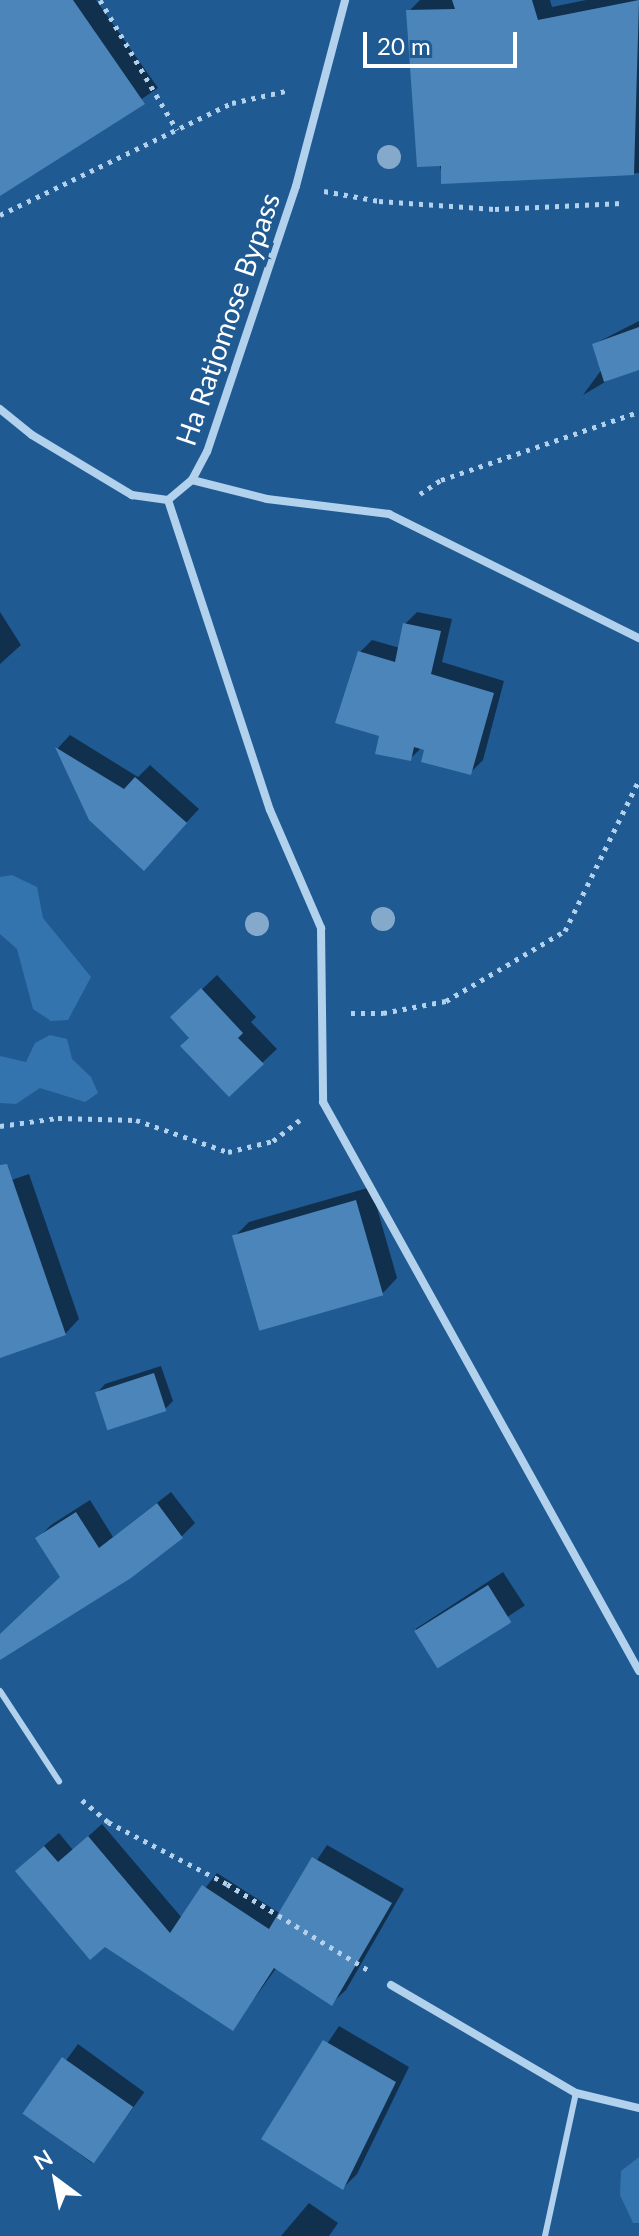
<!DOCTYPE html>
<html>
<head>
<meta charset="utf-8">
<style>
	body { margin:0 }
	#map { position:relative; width:639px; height:2236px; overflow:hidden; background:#205a92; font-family:Lato,sans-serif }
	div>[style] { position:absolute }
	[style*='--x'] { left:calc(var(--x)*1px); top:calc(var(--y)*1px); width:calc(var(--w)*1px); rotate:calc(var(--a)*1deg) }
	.green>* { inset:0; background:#3374af }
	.shadow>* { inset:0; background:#0007; transform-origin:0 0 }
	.building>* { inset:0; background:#4c85ba; transform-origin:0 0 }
	.path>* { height:5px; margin-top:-2.5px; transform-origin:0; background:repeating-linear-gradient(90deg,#b1d1ed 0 4px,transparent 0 10px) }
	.service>* { height:6px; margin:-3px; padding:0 3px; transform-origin:3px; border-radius:3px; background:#b1d1ed }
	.minor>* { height:8px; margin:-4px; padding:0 4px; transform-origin:4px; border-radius:4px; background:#b1d1ed }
	.trees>* { width:24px; height:24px; margin:-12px; border-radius:50%; background:#85a9cb }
	span { translate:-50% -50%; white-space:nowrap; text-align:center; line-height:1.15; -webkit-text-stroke:8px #205a92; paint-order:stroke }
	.street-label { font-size:28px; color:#fff }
	.north { position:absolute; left:16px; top:2140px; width:80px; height:80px; -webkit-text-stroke:6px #205a92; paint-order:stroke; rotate:328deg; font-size:22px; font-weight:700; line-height:32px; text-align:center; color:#fff }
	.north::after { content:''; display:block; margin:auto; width:28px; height:36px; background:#fff; clip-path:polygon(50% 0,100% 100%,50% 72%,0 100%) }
	.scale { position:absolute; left:363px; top:32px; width:154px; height:36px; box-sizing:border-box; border:4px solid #fff; border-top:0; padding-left:10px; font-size:24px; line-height:28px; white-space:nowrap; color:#fff; -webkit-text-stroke:6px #205a92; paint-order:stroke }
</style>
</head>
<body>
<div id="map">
	<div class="green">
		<i style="clip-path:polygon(12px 875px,37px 887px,43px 918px,91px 977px,68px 1020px,51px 1021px,33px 1009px,17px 949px,0 934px,0 877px)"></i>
		<i style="clip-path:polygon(50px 1035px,67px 1039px,72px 1059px,91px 1077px,98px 1093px,85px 1102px,40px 1088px,16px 1104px,0 1103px,0 1056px,26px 1062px,35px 1043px)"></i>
		<i style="clip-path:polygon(639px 2157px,639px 2223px,633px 2223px,620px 2195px,621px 2171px)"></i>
	</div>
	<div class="shadow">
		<i style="clip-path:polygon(0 0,96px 0,158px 88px,14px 185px,0 164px)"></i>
		<i style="clip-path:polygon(420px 0,550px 0,552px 7px,586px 0,639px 0,639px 173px,443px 181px,409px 11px)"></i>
		<i style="clip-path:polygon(639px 321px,639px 362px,583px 395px,602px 369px,594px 344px)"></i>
		<i style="clip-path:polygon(0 612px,21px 645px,0 664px)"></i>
		<i style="clip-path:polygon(417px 612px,452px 619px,442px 662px,504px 681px,483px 760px,471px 772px,422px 747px,410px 759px,381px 735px,360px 652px,372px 640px,400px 648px,405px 624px)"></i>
		<i style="clip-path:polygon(70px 735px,138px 777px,150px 765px,199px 809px,157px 854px,91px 819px,58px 748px)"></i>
		<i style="clip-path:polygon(217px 975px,256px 1017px,251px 1022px,277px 1049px,262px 1063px,191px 1038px,173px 1017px)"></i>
		<i style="clip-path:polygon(29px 1174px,79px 1319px,65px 1334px,0 1332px,0 1184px)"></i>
		<i style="clip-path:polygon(371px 1187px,397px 1278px,383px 1293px,235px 1236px,249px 1222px)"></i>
		<i style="clip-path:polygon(161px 1366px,173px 1401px,165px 1409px,98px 1392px,105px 1384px)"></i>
		<i style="clip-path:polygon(171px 1492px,195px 1523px,182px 1536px,130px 1577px,0 1658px,0 1636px,62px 1577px,38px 1538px,51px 1525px,90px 1500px,113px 1537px)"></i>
		<i style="left:503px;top:1572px;width:40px;height:104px;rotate:57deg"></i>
		<i style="clip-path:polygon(102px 1824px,182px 1918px,217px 1873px,281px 1914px,327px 1845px,404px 1889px,346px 1990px,332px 2003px,277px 1967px,233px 2028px,31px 1857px,59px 1833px,73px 1850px)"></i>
		<i style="clip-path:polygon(339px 2026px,409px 2067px,357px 2174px,343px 2188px,264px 2138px)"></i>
		<i style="left:78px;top:2044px;width:82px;height:88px;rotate:36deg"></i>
		<i style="clip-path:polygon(309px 2203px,338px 2223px,329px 2236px,281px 2236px)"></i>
	</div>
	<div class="building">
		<i style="clip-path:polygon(0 0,73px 0,145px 104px,0 196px)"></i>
		<i style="clip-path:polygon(452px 0,532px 0,538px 20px,639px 0,634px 175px,441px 184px,441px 166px,417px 167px,406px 10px,455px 9px)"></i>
		<i style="clip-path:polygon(639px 327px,639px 370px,604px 382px,592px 344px)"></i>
		<i style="clip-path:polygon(403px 623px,441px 631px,431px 674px,494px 693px,471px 775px,421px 762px,424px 750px,414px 747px,411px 761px,375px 754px,379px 736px,335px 723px,358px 651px,395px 662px)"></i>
		<i style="clip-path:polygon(55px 747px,124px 789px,135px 777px,187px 823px,144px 871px,89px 820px)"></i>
		<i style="clip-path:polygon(201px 988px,243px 1033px,238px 1038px,264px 1064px,229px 1097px,180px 1046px,189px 1038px,170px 1017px)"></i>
		<i style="clip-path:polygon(7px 1164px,66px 1335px,0 1358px,0 1165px)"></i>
		<i style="left:356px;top:1200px;width:99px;height:129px;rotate:74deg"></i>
		<i style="left:154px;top:1373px;width:40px;height:62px;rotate:72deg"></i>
		<i style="clip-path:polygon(157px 1503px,183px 1538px,131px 1578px,0 1660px,0 1634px,60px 1577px,35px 1538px,76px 1512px,99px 1548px)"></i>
		<i style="left:488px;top:1585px;width:44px;height:87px;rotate:58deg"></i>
		<i style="clip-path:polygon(88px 1836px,170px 1933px,202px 1885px,269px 1929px,312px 1857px,392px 1903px,332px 2006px,274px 1968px,233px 2031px,105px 1947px,90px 1960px,15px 1871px,44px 1846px,58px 1862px)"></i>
		<i style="clip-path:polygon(323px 2040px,396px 2082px,343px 2190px,261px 2139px)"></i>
		<i style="left:62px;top:2057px;width:87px;height:69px;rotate:35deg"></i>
	</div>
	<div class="path">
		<i style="--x:100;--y:0;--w:151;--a:59.4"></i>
		<i style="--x:324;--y:191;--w:56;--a:10.3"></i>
		<i style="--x:379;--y:201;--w:116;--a:3.9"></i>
		<i style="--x:495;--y:209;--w:127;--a:-2.7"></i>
		<i style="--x:0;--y:215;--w:258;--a:-25.8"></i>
		<i style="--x:232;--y:103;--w:59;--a:-12.6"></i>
		<i style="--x:420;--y:494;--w:25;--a:-34"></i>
		<i style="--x:441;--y:480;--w:209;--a:-19"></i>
		<i style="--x:351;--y:1013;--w:32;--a:0"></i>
		<i style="--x:383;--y:1013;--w:64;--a:-10.8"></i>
		<i style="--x:446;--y:1001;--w:138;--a:-30.5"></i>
		<i style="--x:565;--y:931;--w:168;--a:-63.9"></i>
		<i style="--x:0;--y:1126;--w:59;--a:-7.9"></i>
		<i style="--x:58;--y:1118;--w:78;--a:1.5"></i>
		<i style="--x:136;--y:1120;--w:97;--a:19.2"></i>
		<i style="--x:228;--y:1152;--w:46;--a:-13.7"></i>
		<i style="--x:273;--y:1141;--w:34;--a:-38"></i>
		<i style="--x:82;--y:1800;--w:34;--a:40"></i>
		<i style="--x:108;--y:1822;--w:134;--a:27.5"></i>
		<i style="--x:227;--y:1884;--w:165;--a:31.4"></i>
	</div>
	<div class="service">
		<i style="--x:0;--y:1691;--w:108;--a:56.8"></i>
		<i style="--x:545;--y:2236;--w:146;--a:-77.8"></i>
	</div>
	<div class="minor">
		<i style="--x:0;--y:409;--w:41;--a:39.1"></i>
		<i style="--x:32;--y:435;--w:117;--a:31"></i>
		<i style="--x:132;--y:495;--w:36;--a:8"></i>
		<i style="--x:168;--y:500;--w:31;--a:-40"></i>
		<i style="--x:192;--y:480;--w:32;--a:-62"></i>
		<i style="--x:207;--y:452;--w:280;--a:-71.5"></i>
		<i style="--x:296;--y:186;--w:192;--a:-75.2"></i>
		<i style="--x:192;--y:480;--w:77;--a:14.2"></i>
		<i style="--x:267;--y:499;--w:123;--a:7"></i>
		<i style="--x:389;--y:514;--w:279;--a:26.4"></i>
		<i style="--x:168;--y:500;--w:326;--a:71.8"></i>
		<i style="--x:270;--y:810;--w:129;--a:66.6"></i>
		<i style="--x:321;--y:928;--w:174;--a:89.3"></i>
		<i style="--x:323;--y:1102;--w:651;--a:60.95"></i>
		<i style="--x:391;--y:1985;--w:214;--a:30.3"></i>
		<i style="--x:576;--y:2093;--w:65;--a:13.4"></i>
	</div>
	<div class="trees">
		<i style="left:389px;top:157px"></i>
		<i style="left:383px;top:919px"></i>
		<i style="left:257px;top:924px"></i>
	</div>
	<div class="street-label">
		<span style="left:227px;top:319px;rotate:-71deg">Ha Ratjomose Bypass</span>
	</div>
	<div class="north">N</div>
	<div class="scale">20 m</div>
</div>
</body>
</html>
